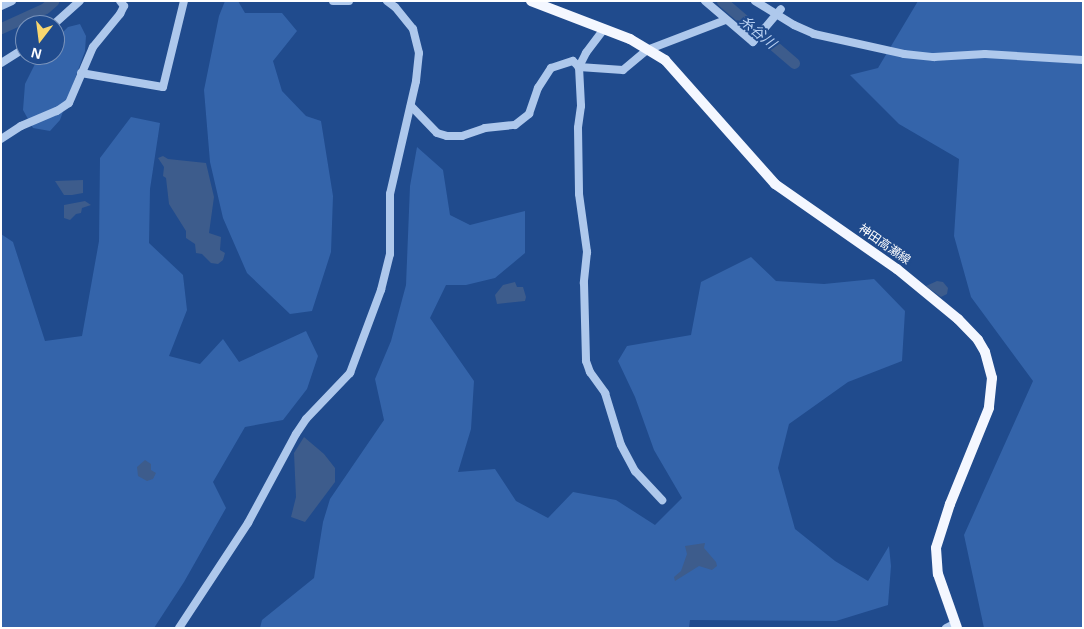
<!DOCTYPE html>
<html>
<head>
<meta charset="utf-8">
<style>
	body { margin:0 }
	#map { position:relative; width:1084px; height:629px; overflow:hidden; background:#204b8d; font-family:Helvetica,"Noto Sans JP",sans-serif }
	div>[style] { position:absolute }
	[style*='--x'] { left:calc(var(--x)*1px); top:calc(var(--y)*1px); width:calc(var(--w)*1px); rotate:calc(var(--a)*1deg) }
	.green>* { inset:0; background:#3464aa }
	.water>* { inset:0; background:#3d5c8c }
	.river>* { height:11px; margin:-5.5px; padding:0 5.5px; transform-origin:5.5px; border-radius:5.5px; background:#3d5c8c }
	.minor>* { height:8px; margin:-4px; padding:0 4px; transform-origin:4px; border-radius:4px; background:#aec8ec }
	.major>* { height:10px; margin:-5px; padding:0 5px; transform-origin:5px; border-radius:5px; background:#f4f7ff }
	span { translate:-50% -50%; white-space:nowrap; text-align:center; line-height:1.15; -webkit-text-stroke:4px #204b8d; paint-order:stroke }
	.street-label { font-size:12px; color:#fff }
	.water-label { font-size:14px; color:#bad2f3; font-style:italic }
	.frame { position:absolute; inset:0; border:2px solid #fff; pointer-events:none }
	.north { position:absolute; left:15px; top:15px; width:50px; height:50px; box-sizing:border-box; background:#204b8d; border:1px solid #7993bb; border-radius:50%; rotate:195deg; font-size:14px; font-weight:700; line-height:20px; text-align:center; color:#fff }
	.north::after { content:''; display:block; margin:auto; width:18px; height:22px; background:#f9d76f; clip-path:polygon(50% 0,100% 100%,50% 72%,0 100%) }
</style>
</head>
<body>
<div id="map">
	<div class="green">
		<i style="clip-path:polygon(225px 1px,238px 1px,245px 13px,282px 13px,297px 31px,273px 61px,282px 91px,306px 116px,321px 121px,333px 196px,331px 252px,312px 311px,290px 314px,247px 273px,223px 218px,210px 162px,204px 90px,219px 16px)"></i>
		<i style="clip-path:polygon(918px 1px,1083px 1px,1083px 628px,984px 628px,964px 535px,1033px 381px,971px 297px,954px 236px,959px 159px,899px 124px,850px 75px,878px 68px)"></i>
		<i style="clip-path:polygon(80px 24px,86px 36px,85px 51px,60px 120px,50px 131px,33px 128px,23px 110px,25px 84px,39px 56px,55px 55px,55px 40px,68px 27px)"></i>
		<i style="clip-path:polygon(131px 117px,160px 123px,150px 189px,149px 243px,183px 275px,187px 310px,169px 356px,200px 364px,223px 339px,239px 362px,306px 331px,318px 356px,307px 389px,283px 420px,245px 427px,213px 482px,226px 508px,184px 582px,154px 628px,1px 628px,1px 234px,13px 242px,45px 341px,82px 336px,99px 241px,100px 158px)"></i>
		<i style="clip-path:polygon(417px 147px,443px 170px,450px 215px,470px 225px,525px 211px,525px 253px,495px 278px,466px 285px,446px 285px,430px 318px,474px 381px,471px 429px,458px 472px,495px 469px,516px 501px,548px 518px,573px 492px,616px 500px,655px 525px,682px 498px,654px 450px,635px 397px,618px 361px,627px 346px,691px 335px,701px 282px,751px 257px,776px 281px,824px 284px,874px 279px,905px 311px,902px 361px,848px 382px,789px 424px,778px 468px,795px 529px,835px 561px,868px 581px,889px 546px,891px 566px,888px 605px,836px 621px,690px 620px,689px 628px,260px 628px,262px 620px,314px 578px,323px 522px,330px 499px,384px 420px,375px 379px,391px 341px,406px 285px,410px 186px)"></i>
	</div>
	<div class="water">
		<i style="clip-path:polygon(163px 156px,168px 159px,206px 163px,214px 197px,209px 233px,221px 237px,220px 250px,225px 253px,223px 260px,218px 264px,211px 263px,202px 254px,196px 253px,195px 244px,186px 238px,186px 231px,169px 204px,166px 178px,163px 176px,164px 167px,158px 158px)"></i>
		<i style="clip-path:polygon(83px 180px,83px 193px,72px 195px,64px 195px,55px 181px)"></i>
		<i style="clip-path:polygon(85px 201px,91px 205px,82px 208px,81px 213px,76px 214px,70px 220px,64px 218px,64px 205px)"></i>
		<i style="clip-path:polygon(937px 281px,943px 282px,948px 288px,947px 294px,941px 297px,926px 286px)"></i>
		<i style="clip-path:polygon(515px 282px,517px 287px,523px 287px,526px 297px,525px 301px,497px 304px,495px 295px,503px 285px)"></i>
		<i style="clip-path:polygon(304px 437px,324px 454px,335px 468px,335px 482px,305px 522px,291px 517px,296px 497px,294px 453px)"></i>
		<i style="clip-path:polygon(145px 460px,151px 464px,151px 470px,156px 473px,153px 479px,147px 481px,138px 476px,137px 467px)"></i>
		<i style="clip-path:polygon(705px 543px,704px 548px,716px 562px,717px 566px,712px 570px,699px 566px,675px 581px,674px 577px,681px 571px,687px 554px,685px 546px)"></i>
	</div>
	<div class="river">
		<i style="--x:722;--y:1;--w:95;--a:40.7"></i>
		<i style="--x:1;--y:28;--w:48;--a:-24.4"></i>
		<i style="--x:45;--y:8;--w:11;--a:-41"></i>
	</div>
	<div class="minor">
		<i style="--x:333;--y:1;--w:16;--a:0"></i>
		<i style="--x:705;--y:1;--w:63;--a:40.5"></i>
		<i style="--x:753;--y:42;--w:43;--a:-49.7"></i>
		<i style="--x:755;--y:1;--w:46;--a:31.6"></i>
		<i style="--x:794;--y:25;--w:22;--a:24"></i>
		<i style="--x:814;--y:34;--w:92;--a:12.5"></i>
		<i style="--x:904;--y:54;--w:30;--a:6"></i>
		<i style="--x:934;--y:57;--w:51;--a:-3.4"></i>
		<i style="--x:985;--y:54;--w:98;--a:3.5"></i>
		<i style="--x:1;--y:6;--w:12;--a:-24"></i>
		<i style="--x:53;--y:25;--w:36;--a:-42"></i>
		<i style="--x:604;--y:29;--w:30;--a:127"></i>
		<i style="--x:586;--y:53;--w:16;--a:117"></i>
		<i style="--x:579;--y:67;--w:39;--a:87"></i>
		<i style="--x:581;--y:106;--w:22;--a:98"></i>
		<i style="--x:578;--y:128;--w:66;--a:89.1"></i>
		<i style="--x:579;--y:194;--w:59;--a:82.1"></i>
		<i style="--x:587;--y:252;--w:31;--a:96"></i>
		<i style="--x:584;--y:283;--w:78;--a:88.5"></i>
		<i style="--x:586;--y:361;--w:12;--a:70"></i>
		<i style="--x:590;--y:372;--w:26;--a:54"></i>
		<i style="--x:605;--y:393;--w:54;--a:72.9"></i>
		<i style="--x:621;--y:445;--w:30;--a:62"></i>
		<i style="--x:635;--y:471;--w:40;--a:47"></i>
		<i style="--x:1;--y:63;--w:28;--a:-32"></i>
		<i style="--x:81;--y:73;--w:83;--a:9.7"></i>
		<i style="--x:163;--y:87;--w:89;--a:-76.3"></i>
		<i style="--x:411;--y:106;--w:37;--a:46"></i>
		<i style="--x:437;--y:133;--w:10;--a:17"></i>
		<i style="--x:447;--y:136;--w:15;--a:0"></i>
		<i style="--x:462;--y:136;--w:24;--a:-19"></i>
		<i style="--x:485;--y:128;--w:30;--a:-6"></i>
		<i style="--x:515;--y:125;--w:18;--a:-38"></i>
		<i style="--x:529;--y:114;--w:28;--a:-71"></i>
		<i style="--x:538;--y:88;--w:24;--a:-57"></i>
		<i style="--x:551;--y:68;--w:23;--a:-18"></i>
		<i style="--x:573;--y:61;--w:8;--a:45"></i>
		<i style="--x:579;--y:67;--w:44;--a:3.9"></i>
		<i style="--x:623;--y:70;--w:31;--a:-40"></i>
		<i style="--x:647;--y:50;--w:84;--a:-21"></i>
		<i style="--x:1;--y:139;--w:24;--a:-33"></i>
		<i style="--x:21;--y:126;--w:39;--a:-23"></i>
		<i style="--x:57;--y:111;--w:14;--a:-34"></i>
		<i style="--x:69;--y:103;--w:61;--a:-66.8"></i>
		<i style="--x:93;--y:47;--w:43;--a:-50.7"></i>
		<i style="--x:120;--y:14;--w:9;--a:-63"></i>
		<i style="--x:124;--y:6;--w:6;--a:-129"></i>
		<i style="--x:179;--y:628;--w:126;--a:-56.7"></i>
		<i style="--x:248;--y:523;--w:101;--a:-61.7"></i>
		<i style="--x:296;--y:434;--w:18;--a:-56"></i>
		<i style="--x:306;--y:419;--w:64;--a:-46.3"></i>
		<i style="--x:350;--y:373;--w:89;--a:-69.5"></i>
		<i style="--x:381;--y:290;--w:37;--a:-76"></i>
		<i style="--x:390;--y:254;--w:60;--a:-90"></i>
		<i style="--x:390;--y:194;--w:116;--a:-77"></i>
		<i style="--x:416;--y:81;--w:28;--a:-84"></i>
		<i style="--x:419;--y:53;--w:25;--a:-104"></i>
		<i style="--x:413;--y:29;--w:28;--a:-129"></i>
		<i style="--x:395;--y:7;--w:10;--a:-143"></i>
		<i style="--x:946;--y:628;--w:11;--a:-27"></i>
	</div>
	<div class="major">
		<i style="--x:531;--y:1;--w:106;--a:21"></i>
		<i style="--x:630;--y:39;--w:41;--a:31"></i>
		<i style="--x:665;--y:60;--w:166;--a:48.4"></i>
		<i style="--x:775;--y:184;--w:149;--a:34.9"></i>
		<i style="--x:897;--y:269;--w:79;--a:39.3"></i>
		<i style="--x:958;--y:319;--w:29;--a:46"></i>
		<i style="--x:978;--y:340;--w:14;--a:60"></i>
		<i style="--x:985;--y:352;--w:27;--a:75"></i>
		<i style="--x:992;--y:378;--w:30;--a:96"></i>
		<i style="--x:989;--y:408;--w:104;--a:112.1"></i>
		<i style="--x:950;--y:504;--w:46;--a:107.7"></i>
		<i style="--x:936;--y:548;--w:26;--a:86"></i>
		<i style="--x:938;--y:574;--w:57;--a:70.6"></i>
	</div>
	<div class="street-label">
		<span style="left:884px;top:245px;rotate:35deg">神田高瀬線</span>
	</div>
	<div class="water-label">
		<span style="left:758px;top:32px;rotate:40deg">糸谷川</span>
	</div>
	<div class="frame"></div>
	<div class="north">N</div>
</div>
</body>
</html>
